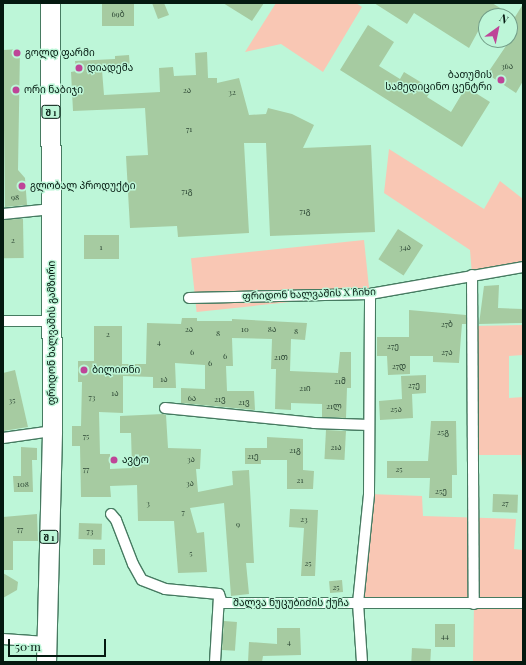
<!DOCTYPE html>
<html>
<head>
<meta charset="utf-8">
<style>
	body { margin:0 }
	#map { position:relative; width:526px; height:665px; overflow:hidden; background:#bdf6d8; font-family:"Playfair Display","Noto Sans Georgian",serif }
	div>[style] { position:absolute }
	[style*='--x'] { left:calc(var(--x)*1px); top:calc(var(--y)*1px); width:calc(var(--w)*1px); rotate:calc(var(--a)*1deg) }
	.green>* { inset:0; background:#f9c7b4; transform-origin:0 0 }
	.building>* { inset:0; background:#a6cba1; transform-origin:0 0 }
	.roads { filter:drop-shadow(1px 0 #467b61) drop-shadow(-1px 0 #467b61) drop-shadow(0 1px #467b61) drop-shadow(0 -1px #467b61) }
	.street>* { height:10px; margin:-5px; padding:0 5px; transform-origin:5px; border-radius:5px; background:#fff }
	.highway>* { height:19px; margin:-9.5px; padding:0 9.5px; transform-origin:9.5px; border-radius:9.5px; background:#fff }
	.dots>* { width:11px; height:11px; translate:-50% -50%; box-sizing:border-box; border:2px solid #bdf6d8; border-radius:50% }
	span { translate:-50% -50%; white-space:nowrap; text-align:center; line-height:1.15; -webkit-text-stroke:3px #bdf6d8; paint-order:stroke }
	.number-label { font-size:8px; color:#2c4634 }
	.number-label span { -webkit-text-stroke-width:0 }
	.shield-label span { padding:1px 3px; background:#bdf6d8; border:1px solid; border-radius:3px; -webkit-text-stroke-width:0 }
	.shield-label { font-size:9px; color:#041910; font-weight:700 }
	.poi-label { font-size:10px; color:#041910 }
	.left { translate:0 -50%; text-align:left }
	.right { translate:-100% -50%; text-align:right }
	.street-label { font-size:10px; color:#041910 }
	.frame { position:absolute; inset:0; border:4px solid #041910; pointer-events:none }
	.north { position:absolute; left:478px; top:8px; width:40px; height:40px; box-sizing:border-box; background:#bdf6d8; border:1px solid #739e88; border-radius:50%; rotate:33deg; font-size:11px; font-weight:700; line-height:16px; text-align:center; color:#041910 }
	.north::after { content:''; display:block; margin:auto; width:14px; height:18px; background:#be4598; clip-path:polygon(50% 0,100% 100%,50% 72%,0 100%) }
	.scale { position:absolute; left:8px; top:639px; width:98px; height:18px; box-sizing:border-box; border:2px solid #041910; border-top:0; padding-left:5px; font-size:12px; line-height:14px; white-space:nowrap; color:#041910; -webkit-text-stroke:3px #bdf6d8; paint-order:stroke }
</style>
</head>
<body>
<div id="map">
	<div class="green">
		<i style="clip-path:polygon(276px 3px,356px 3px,362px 7px,323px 72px,281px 44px,245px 52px)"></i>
		<i style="clip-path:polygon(389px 149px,484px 209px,500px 181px,523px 199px,523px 267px,472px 275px,470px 250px,384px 193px)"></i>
		<i style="left:364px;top:240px;width:54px;height:174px;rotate:84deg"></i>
		<i style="clip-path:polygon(523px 325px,523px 355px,509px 356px,509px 398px,523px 397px,523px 482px,521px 455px,473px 455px,473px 326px)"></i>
		<i style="clip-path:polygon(369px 494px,422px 496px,423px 516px,516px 519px,514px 549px,523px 550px,523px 662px,473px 662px,474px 604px,358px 603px)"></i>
	</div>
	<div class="building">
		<i style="left:102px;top:3px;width:32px;height:23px"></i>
		<i style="clip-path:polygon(152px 3px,164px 3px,169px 15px,158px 19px)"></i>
		<i style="clip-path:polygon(223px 3px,264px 3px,252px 21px)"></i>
		<i style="clip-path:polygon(374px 3px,492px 3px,515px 17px,523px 4px,523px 81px,516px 93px,487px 74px,510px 40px,510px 16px,486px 16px,486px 26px,482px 24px,469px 48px,414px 13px,407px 24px)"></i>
		<i style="clip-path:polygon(368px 25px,394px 42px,379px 66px,400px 79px,404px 72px,432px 89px,427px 97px,451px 112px,466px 87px,490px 102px,462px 147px,340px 70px)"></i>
		<i style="clip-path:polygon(20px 49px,18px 170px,25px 178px,27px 205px,5px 207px,3px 50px)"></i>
		<i style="clip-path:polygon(207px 52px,208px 78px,217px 78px,217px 83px,239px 78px,249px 115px,266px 114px,268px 108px,292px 114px,314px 125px,303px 148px,371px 145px,375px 232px,270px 236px,266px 143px,244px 143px,249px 233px,178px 237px,177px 226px,130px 228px,126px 156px,148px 155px,145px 108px,73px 111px,71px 72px,76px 71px,75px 61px,115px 59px,115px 56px,129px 55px,130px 68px,102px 70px,104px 95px,160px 92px,159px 68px,173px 67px,174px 76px,196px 75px,195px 53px)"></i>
		<i style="left:23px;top:219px;width:39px;height:20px;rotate:89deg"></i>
		<i style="left:398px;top:229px;width:30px;height:36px;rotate:33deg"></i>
		<i style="left:119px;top:235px;width:24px;height:35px;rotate:90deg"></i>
		<i style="clip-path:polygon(499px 285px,498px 308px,523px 309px,523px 323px,479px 324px,484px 286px)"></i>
		<i style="clip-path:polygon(409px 310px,466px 315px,466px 324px,462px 324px,461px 336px,459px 363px,433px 362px,433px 356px,410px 356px,410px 374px,388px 375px,387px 356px,377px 356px,377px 337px,409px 337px)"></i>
		<i style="clip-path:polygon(182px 318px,197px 318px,197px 321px,232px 321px,232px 319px,307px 323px,305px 340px,291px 339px,290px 371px,338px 373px,340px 352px,351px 352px,351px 388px,347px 388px,346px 418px,322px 417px,322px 404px,291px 403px,291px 410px,275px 409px,276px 369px,271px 369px,272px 339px,232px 338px,233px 366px,226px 366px,227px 391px,254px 391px,255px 410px,181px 403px,181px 388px,205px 389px,205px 365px,175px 363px,176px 388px,153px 388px,153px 377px,123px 376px,123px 413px,99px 412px,100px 454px,110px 454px,110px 469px,132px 468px,131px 433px,120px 433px,120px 416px,163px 414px,166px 415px,168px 448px,201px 449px,200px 469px,196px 469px,198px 492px,233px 485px,232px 471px,249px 470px,254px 563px,246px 563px,249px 594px,231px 596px,224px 503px,190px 508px,197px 533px,204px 532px,207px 572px,178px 573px,174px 521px,138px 521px,137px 485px,110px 486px,111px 497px,81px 497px,80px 446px,72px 446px,72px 426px,81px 426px,82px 382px,78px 382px,78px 361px,94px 361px,94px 326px,122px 326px,122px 364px,146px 364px,147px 323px,181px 324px)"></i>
		<i style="clip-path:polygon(15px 370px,28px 427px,3px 431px,3px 373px)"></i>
		<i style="clip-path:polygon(426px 375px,426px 393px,412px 394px,413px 418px,380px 420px,379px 401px,402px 399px,401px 376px)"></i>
		<i style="clip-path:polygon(431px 421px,456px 421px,457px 475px,452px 475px,452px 498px,429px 498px,430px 478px,387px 478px,387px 461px,428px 461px)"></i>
		<i style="left:326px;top:430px;width:20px;height:29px;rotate:3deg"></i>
		<i style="clip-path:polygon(267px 437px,303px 439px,303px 470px,314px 471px,313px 489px,287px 489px,287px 460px,261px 460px,261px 464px,245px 464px,245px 448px,267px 448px)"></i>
		<i style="clip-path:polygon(21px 447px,37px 448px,37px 460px,32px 460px,33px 492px,14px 492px,13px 476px,21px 476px)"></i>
		<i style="left:493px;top:494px;width:25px;height:18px;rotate:2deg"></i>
		<i style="clip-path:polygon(290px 509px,318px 510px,315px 576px,301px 576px,304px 528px,289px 527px)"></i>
		<i style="clip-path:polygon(37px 514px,38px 541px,13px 541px,13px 570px,3px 570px,3px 517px)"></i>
		<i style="left:79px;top:523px;width:23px;height:16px;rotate:2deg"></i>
		<i style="left:93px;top:549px;width:12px;height:16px"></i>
		<i style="clip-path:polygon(3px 573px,18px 582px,17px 590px,3px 598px)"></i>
		<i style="left:342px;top:580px;width:12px;height:13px;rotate:85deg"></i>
		<i style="left:224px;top:621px;width:13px;height:29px;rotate:4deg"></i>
		<i style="left:435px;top:624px;width:20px;height:23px"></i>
		<i style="clip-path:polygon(277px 628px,300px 628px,301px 655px,263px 656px,262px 662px,248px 662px,249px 642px,277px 644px)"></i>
		<i style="left:412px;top:648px;width:19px;height:14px;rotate:3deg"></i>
	</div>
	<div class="roads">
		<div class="street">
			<i style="--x:3;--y:214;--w:49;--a:-5.8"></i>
			<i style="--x:472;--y:275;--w:329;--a:89.7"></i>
			<i style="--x:189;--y:298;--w:181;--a:-1.3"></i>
			<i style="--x:370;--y:294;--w:155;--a:-10"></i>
			<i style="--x:3;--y:321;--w:49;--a:0"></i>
			<i style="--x:165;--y:408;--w:150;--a:5.7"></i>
			<i style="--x:314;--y:423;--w:55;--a:2.1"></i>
			<i style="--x:3;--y:438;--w:49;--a:-8.1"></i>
			<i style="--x:111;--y:514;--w:8;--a:50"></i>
			<i style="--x:116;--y:520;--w:47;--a:68.9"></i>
			<i style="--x:133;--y:564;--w:18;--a:61"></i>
			<i style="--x:142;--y:580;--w:25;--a:21"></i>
			<i style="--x:165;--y:589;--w:54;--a:5.3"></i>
			<i style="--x:219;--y:594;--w:9;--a:72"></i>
			<i style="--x:222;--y:603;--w:301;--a:0"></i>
			<i style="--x:3;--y:639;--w:43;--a:4"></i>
			<i style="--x:215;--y:662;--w:66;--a:-86.5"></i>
			<i style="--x:362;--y:662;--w:59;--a:-93.9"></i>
			<i style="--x:358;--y:603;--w:110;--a:-84.2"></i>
			<i style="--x:369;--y:494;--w:200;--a:-89.7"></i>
		</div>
		<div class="highway">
			<i style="--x:46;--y:662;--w:231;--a:-88.5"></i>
			<i style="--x:52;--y:431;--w:428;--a:-90.3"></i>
		</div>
	</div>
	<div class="dots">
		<i style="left:17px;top:53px;background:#be4598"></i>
		<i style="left:79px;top:68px;background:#be4598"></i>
		<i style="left:501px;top:80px;background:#be4598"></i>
		<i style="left:16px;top:90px;background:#be4598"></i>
		<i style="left:22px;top:186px;background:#be4598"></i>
		<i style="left:84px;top:370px;background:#be4598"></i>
		<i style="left:114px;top:460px;background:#be4598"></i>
	</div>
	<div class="number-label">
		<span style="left:118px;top:14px">69ბ</span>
		<span style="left:507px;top:66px">36ა</span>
		<span style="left:187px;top:90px">2ა</span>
		<span style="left:232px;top:92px">32</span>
		<span style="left:189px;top:129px">71</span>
		<span style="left:187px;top:191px">71გ</span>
		<span style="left:15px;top:197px">98</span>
		<span style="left:305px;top:211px">71გ</span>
		<span style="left:13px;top:240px">2</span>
		<span style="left:101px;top:247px">1</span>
		<span style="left:405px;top:247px">34ა</span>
		<span style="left:447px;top:324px">27ბ</span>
		<span style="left:189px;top:329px">2ა</span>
		<span style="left:245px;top:329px">10</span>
		<span style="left:272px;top:329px">8ა</span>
		<span style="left:296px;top:331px">8</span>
		<span style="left:218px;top:333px">8</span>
		<span style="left:108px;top:334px">2</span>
		<span style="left:159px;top:342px">4</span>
		<span style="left:393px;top:346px">27ე</span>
		<span style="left:192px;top:352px">6</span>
		<span style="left:447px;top:352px">27ა</span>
		<span style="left:225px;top:356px">6</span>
		<span style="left:281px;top:357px">21თ</span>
		<span style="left:210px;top:363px">6</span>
		<span style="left:399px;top:366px">27დ</span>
		<span style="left:164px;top:379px">1ა</span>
		<span style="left:340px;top:381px">21მ</span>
		<span style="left:414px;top:385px">27ე</span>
		<span style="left:305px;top:388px">21ი</span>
		<span style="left:115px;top:393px">1ა</span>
		<span style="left:92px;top:397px">73</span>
		<span style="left:192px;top:398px">6ა</span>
		<span style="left:220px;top:399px">21ვ</span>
		<span style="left:12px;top:400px">35</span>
		<span style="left:244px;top:402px">21ვ</span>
		<span style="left:334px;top:406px">21ლ</span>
		<span style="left:396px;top:409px">25ა</span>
		<span style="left:443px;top:432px">25გ</span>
		<span style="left:86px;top:436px">75</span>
		<span style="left:336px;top:447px">21ა</span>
		<span style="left:295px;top:450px">21გ</span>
		<span style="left:253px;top:456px">21ე</span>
		<span style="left:191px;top:459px">3ა</span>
		<span style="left:86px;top:469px">77</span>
		<span style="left:399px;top:469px">25</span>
		<span style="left:300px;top:480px">21</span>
		<span style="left:190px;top:483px">3ა</span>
		<span style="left:23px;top:484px">108</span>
		<span style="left:441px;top:491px">25ე</span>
		<span style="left:148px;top:503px">3</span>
		<span style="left:505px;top:503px">27</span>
		<span style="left:183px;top:512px">7</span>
		<span style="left:304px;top:519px">23</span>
		<span style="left:238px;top:524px">9</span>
		<span style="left:20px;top:529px">77</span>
		<span style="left:90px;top:531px">73</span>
		<span style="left:191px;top:553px">5</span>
		<span style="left:308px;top:563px">25</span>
		<span style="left:336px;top:587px">25</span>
		<span style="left:445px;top:636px">44</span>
		<span style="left:289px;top:642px">4</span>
	</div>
	<div class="shield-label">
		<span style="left:51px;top:112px">შ 1</span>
		<span style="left:49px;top:537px">შ 1</span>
	</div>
	<div class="poi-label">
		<span class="left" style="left:25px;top:53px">გოლდ ფარმი</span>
		<span class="left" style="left:87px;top:68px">დიადემა</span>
		<span class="right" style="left:492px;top:80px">ბათუმის<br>სამედიცინო ცენტრი</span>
		<span class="left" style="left:24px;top:90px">ორი ნაბიჯი</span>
		<span class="left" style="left:30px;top:186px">გლობალ პროდუქტი</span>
		<span class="left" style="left:92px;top:370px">ბილიონი</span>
		<span class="left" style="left:122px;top:460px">ავტო</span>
	</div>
	<div class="street-label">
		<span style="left:309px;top:294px;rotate:-2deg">ფრიდონ ხალვაშის X ჩიხი</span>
		<span style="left:52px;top:333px;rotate:-90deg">ფრიდონ ხალვაშის გამზირი</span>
		<span style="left:291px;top:603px">შალვა ნუცუბიძის ქუჩა</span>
	</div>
	<div class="frame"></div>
	<div class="north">N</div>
	<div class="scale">50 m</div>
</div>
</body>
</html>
